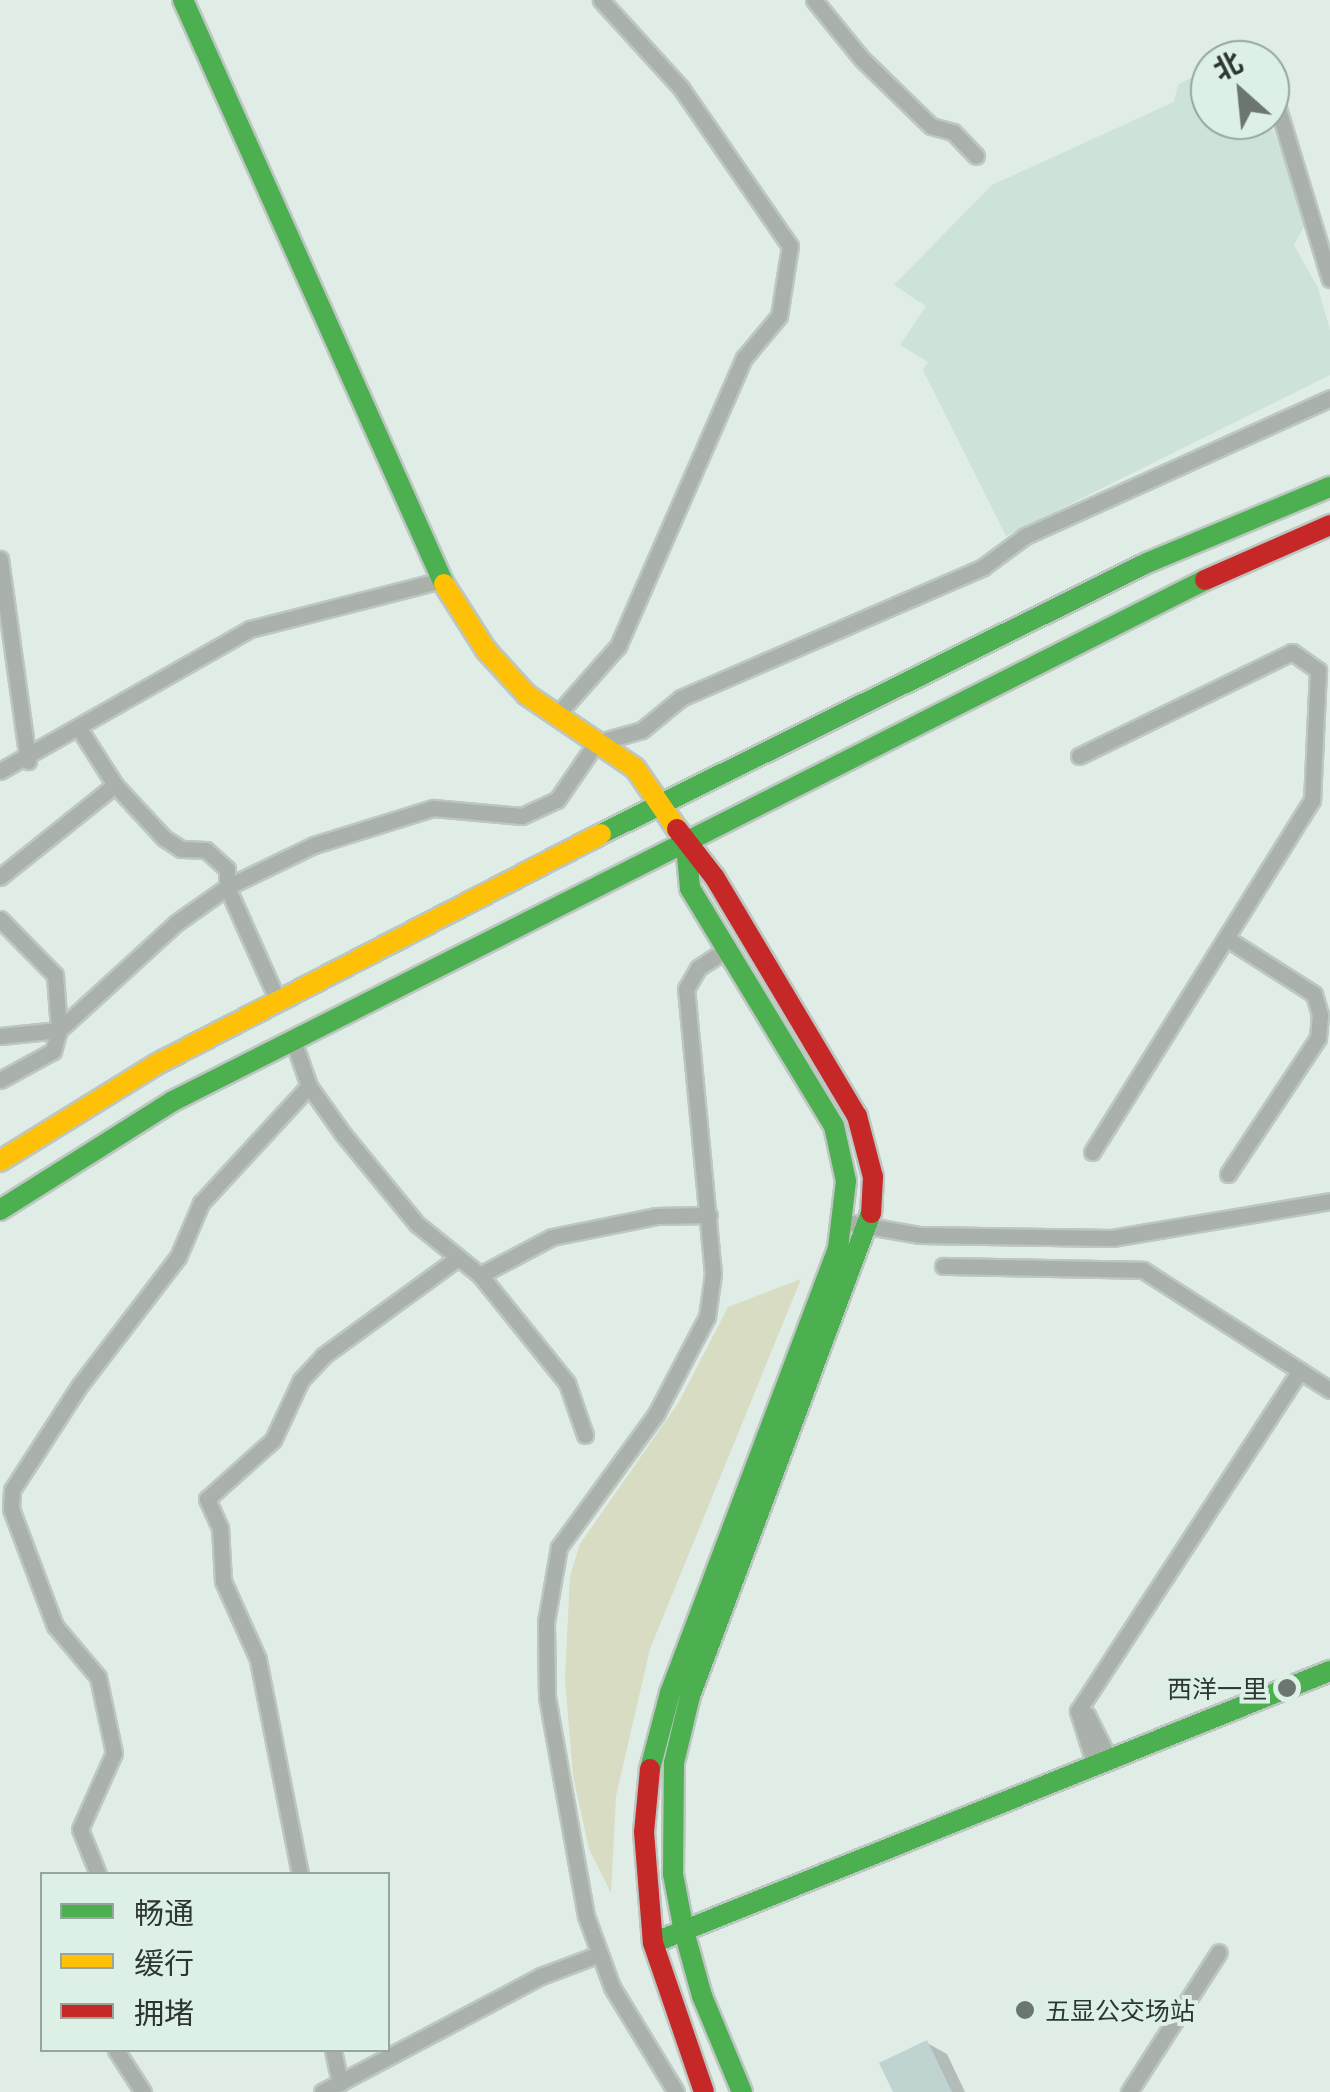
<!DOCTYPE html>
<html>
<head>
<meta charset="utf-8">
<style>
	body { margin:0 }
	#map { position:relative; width:1330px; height:2092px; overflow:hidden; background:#e0ece6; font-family:"Noto Sans","Noto Sans SC",sans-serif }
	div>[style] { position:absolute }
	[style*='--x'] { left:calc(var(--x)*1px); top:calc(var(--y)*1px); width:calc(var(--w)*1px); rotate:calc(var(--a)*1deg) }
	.built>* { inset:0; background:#cde2d8 }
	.green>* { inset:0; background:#d7dcc3 }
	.shadow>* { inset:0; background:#0003 }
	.building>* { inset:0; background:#bfd3d0 }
	.roads { filter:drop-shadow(2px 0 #bdc7c2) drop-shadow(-2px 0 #bdc7c2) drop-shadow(0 2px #bdc7c2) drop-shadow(0 -2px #bdc7c2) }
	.street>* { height:15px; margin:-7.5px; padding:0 7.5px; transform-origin:7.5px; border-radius:7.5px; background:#aab1aa }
	.fast>* { height:20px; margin:-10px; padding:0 10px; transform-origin:10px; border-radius:10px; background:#4caf50 }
	.slow>* { height:20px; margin:-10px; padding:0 10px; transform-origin:10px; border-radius:10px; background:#ffc107 }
	.jam>* { height:20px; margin:-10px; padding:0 10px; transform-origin:10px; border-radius:10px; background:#c62828 }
	.dots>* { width:28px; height:28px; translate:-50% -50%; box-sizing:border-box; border:5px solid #dcf0e6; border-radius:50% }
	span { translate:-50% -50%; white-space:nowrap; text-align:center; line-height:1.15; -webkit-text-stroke:8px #dcf0e6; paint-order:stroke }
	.poi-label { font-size:25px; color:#2e3632 }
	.right { translate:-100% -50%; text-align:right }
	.left { translate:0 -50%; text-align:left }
	.legend { position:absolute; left:40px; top:1872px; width:350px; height:180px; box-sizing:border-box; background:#dcf0e6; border:2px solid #96a69e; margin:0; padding:12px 18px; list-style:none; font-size:30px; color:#2e3632 }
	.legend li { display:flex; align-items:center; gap:20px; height:50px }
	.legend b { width:50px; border:2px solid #96a69e }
	.north { position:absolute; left:1190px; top:40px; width:100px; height:100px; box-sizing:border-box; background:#dcf0e6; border:2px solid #96a69e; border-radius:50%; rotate:333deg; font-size:28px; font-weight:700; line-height:40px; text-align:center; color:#2e3632 }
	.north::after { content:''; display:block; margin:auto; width:35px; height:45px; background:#6c7671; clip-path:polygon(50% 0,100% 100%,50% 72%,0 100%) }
</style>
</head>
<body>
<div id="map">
	<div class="built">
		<i style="clip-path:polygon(1208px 68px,1210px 120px,1269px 120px,1307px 221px,1294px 245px,1318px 288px,1330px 330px,1330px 375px,1006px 536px,923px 370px,928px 362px,900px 345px,926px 306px,894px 285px,992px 185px,1174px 102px,1178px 85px)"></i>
	</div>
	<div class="green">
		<i style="clip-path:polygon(801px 1279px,650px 1649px,616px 1796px,611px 1893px,589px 1849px,573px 1776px,565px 1680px,570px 1576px,580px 1544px,679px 1402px,728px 1307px)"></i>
	</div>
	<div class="shadow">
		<i style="clip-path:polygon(927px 2043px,947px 2054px,965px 2092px,895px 2092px)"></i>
	</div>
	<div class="building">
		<i style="clip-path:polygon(927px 2040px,952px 2092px,893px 2092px,879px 2063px)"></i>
	</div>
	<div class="roads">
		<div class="street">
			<i style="--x:814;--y:0;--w:76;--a:50.9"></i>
			<i style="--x:862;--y:59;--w:96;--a:44.2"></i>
			<i style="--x:931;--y:126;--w:23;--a:15"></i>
			<i style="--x:953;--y:132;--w:33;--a:46"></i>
			<i style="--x:1270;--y:82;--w:206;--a:73.1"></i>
			<i style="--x:0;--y:559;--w:204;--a:82.1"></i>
			<i style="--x:556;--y:716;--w:94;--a:-48.5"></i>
			<i style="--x:618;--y:646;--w:314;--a:-66.4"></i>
			<i style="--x:744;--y:358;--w:55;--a:-50.2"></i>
			<i style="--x:779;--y:316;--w:71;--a:-81.1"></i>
			<i style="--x:790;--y:246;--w:192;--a:-124.6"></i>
			<i style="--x:681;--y:88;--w:119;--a:-132.3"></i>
			<i style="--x:80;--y:730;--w:65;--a:57.5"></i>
			<i style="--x:115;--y:785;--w:72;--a:47.2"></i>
			<i style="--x:164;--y:838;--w:20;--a:33"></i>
			<i style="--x:181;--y:849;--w:25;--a:2"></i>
			<i style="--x:206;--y:850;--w:28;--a:42"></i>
			<i style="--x:227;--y:869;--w:18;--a:90"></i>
			<i style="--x:227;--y:887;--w:125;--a:65.9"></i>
			<i style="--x:1079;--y:756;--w:237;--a:-26"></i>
			<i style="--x:1292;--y:652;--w:32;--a:35"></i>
			<i style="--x:1318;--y:670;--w:130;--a:92.6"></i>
			<i style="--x:1312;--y:800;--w:415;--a:122"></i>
			<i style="--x:0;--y:771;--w:288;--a:-29.6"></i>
			<i style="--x:250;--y:629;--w:198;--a:-14.3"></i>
			<i style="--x:0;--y:877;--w:147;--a:-38.7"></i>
			<i style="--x:0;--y:919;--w:78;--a:45.5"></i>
			<i style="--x:55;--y:975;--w:55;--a:85.8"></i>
			<i style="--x:59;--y:1030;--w:22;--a:106"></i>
			<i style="--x:53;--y:1051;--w:60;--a:151.3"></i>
			<i style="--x:1226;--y:938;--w:104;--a:32.5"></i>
			<i style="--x:1314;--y:994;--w:22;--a:74"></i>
			<i style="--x:1320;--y:1015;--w:23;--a:95"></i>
			<i style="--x:1318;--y:1038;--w:163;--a:123.5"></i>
			<i style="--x:0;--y:1036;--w:59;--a:-5.8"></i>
			<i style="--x:59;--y:1030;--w:159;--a:-42.4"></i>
			<i style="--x:176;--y:923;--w:62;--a:-35.2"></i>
			<i style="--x:227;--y:887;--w:97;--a:-25.8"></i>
			<i style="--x:314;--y:845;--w:125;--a:-17.3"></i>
			<i style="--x:433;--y:808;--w:89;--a:5.1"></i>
			<i style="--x:522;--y:816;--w:38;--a:-25"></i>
			<i style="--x:557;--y:800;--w:69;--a:-55.6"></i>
			<i style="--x:596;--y:743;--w:48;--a:-15.8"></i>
			<i style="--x:642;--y:730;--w:50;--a:-39.4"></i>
			<i style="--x:681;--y:698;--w:329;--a:-23.4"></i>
			<i style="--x:983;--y:567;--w:52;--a:-36.4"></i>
			<i style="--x:1025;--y:536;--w:335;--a:-24.3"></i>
			<i style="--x:293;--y:1040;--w:49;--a:70.8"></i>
			<i style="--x:309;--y:1086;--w:59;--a:54.7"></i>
			<i style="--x:343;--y:1134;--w:117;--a:50.6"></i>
			<i style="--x:417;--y:1224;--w:81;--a:39"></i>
			<i style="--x:480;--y:1275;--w:139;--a:51.1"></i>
			<i style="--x:567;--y:1383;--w:55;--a:70.9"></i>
			<i style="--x:846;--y:1222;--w:75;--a:10"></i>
			<i style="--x:920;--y:1235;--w:192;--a:0.9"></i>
			<i style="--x:1112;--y:1238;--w:221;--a:-9.6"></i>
			<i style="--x:943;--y:1266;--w:200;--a:1.1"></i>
			<i style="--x:1143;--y:1270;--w:222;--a:32.7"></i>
			<i style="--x:480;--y:1275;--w:81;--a:-27.8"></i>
			<i style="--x:552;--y:1237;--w:106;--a:-11.4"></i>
			<i style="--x:656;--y:1216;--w:53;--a:-1.1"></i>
			<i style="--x:1078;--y:1711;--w:406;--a:-56.9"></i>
			<i style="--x:1095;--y:1765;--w:57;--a:-107.5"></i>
			<i style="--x:1078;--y:1711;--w:10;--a:24"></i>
			<i style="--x:1087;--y:1715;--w:49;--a:63.4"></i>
			<i style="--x:98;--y:1874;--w:48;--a:-111.8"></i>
			<i style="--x:80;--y:1829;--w:83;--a:-65.9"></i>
			<i style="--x:114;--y:1753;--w:78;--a:-101.9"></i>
			<i style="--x:98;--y:1677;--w:67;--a:-130.1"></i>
			<i style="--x:55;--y:1626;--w:125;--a:-110.6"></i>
			<i style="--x:11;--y:1509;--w:19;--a:-87"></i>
			<i style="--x:12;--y:1490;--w:125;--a:-57.1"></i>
			<i style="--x:80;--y:1385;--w:161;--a:-52.6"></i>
			<i style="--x:178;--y:1257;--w:59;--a:-66.9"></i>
			<i style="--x:201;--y:1203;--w:159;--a:-47.3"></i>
			<i style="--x:300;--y:1874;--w:219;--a:-101.1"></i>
			<i style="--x:258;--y:1659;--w:85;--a:-114.2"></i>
			<i style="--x:223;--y:1581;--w:53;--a:-93.2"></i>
			<i style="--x:220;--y:1528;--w:32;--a:-114"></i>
			<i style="--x:207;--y:1499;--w:89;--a:-41.8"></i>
			<i style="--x:273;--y:1440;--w:66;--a:-65"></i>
			<i style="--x:301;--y:1380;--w:33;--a:-47"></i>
			<i style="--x:323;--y:1356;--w:167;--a:-36"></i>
			<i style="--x:116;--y:2050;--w:50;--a:57.3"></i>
			<i style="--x:333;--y:2050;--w:34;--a:78"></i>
			<i style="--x:322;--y:2092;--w:248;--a:-27.9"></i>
			<i style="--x:541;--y:1976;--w:60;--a:-20.6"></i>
			<i style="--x:676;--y:2092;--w:123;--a:-121.4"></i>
			<i style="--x:612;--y:1987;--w:76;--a:-110.1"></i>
			<i style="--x:586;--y:1916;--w:223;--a:-100.1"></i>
			<i style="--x:547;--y:1696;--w:74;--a:-90.8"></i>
			<i style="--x:546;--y:1622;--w:76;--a:-80.2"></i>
			<i style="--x:559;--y:1547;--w:165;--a:-53.9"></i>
			<i style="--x:656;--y:1414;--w:110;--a:-62.3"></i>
			<i style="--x:707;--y:1317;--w:43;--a:-82.1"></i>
			<i style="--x:713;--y:1274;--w:286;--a:-95.4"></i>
			<i style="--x:686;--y:989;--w:24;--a:-60"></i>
			<i style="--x:698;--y:968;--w:31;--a:-33"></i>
			<i style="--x:1129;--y:2092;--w:166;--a:-57.3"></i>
		</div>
		<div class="fast">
			<i style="--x:183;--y:0;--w:640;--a:65.92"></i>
			<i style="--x:601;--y:834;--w:610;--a:-26.4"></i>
			<i style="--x:1147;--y:563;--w:198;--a:-22.6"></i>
			<i style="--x:0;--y:1210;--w:204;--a:-32.2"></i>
			<i style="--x:173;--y:1101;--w:1156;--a:-26.79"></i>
			<i style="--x:650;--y:1769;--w:79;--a:-75.3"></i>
			<i style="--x:670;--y:1693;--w:476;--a:-69.3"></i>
			<i style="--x:838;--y:1248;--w:67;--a:-83.2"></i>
			<i style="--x:846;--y:1181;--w:56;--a:-102.3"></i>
			<i style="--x:834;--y:1126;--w:278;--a:-121.2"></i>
			<i style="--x:690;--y:888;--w:42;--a:-95.4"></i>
			<i style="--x:653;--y:1943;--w:730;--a:-21.89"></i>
			<i style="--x:742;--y:2092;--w:104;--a:-112.6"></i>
			<i style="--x:702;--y:1996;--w:67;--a:-105.5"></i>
			<i style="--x:684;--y:1931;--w:58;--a:-100.9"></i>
			<i style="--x:673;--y:1874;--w:111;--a:-89.5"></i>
			<i style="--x:674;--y:1763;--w:69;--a:-76.6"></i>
			<i style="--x:690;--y:1696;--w:516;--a:-69.46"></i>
		</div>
		<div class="slow">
			<i style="--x:444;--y:584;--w:78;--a:57.5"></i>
			<i style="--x:486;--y:650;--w:61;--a:47.7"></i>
			<i style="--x:527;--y:695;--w:130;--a:34.1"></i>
			<i style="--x:635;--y:768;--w:74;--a:55.5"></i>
			<i style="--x:0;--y:1161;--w:185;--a:-31.7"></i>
			<i style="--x:157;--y:1064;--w:500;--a:-27.38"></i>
		</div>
		<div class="jam">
			<i style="--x:1205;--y:580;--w:137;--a:-23.7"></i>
			<i style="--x:677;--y:829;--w:62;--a:52.2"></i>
			<i style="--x:715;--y:878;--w:277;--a:59.2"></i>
			<i style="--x:857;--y:1116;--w:63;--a:75.3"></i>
			<i style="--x:873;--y:1177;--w:36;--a:93"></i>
			<i style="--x:650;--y:1769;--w:63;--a:95.4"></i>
			<i style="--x:644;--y:1832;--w:111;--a:85.4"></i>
			<i style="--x:653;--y:1943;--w:157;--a:71.1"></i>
		</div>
	</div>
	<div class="dots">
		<i style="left:1287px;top:1688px;background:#6c7671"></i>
		<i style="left:1025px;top:2010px;background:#6c7671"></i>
	</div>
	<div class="poi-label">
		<span class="right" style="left:1267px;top:1688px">西洋一里</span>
		<span class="left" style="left:1045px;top:2010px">五显公交场站</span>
	</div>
	<ul class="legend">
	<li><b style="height:12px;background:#4caf50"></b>畅通</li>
	<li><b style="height:12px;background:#ffc107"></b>缓行</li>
	<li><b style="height:12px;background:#c62828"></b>拥堵</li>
	</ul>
	<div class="north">北</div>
</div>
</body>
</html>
